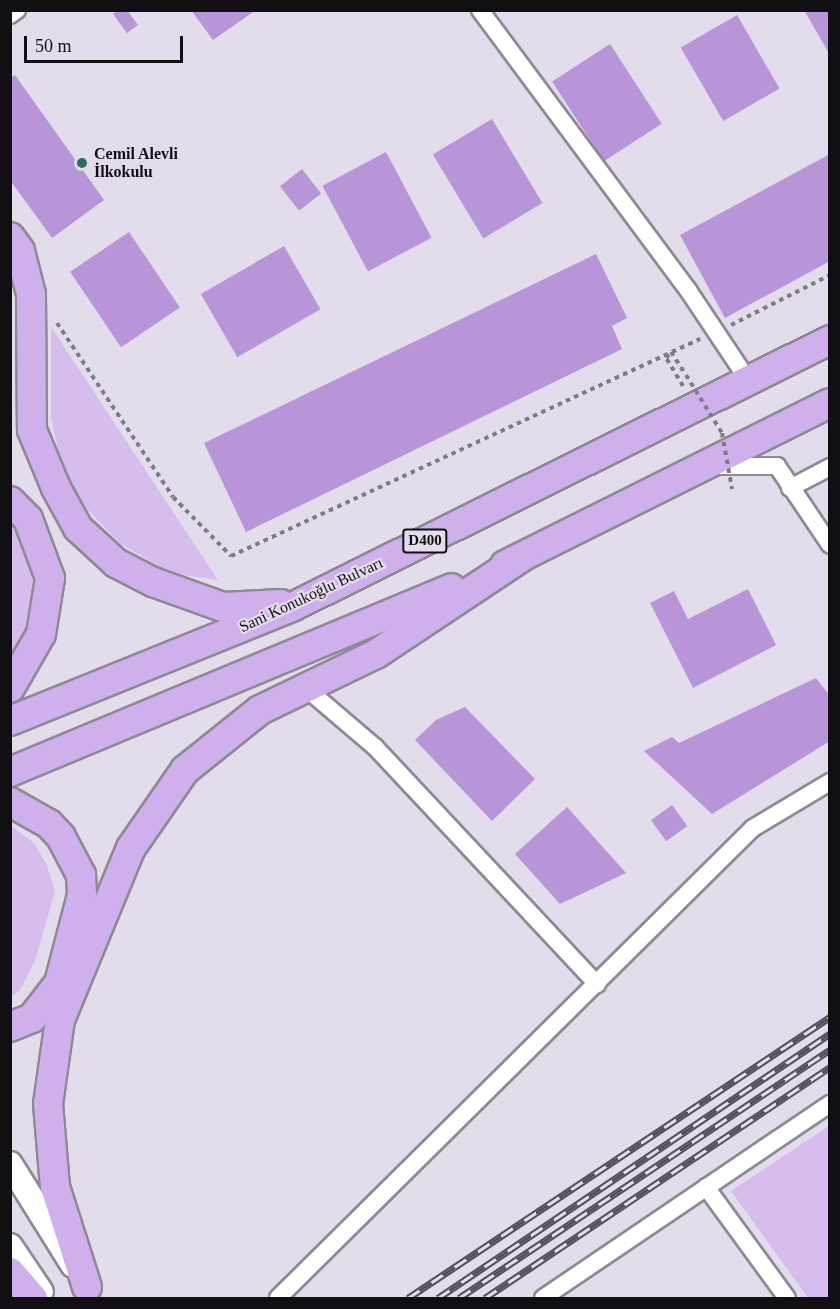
<!DOCTYPE html>
<html>
<head>
<meta charset="utf-8">
<style>
	body { margin:0 }
	#map { position:relative; width:840px; height:1309px; overflow:hidden; background:#e3dcea; font-family:Georgia,serif }
	div>[style] { position:absolute }
	[style*='--x'] { left:calc(var(--x)*1px); top:calc(var(--y)*1px); width:calc(var(--w)*1px); rotate:calc(var(--a)*1deg) }
	.green>* { inset:0; background:#d6bdee }
	.building>* { inset:0; background:#b894d9; transform-origin:0 0 }
	.path>* { height:4px; margin-top:-2px; transform-origin:0; background:repeating-linear-gradient(90deg,#7f7b85 0 4.5px,transparent 0 9px) }
	.roads { filter:drop-shadow(2px 0 #8f8895) drop-shadow(-2px 0 #8f8895) drop-shadow(0 2px #8f8895) drop-shadow(0 -2px #8f8895) }
	.minor>* { height:16px; margin:-8px; padding:0 8px; transform-origin:8px; border-radius:8px; background:#fff }
	.secondary>* { height:24px; margin:-12px; padding:0 12px; transform-origin:12px; border-radius:12px; background:#fff }
	.trunk>* { height:28px; margin:-14px; padding:0 14px; transform-origin:14px; border-radius:14px; background:#d0b0ec }
	.rail>* { height:7px; margin-top:-3.5px; transform-origin:0; background:repeating-linear-gradient(90deg,#e3dcea 0 14px,#534f57 0 28px); box-sizing:border-box; border-block:2px solid #534f57 }
	.path-bridge>* { height:4px; margin-top:-2px; transform-origin:0; background:repeating-linear-gradient(90deg,#7f7b85 0 4.5px,transparent 0 9px) }
	.dots>* { width:16px; height:16px; translate:-50% -50%; box-sizing:border-box; border:3px solid #e3dcea; border-radius:50% }
	span { translate:-50% -50%; white-space:nowrap; text-align:center; line-height:1.15; -webkit-text-stroke:4.5px #e3dcea; paint-order:stroke }
	.shield-label span { padding:2px 4px; background:#e3dcea; border:2px solid; border-radius:4px; -webkit-text-stroke-width:0 }
	.shield-label { font-size:15px; color:#110f14; font-weight:700 }
	.poi-label { font-size:16px; color:#110f14; font-weight:700 }
	.left { translate:0 -50%; text-align:left }
	.street-label { font-size:16px; color:#110f14 }
	.frame { position:absolute; inset:0; border:12px solid #110f14; pointer-events:none }
	.scale { position:absolute; left:24px; top:36px; width:159px; height:27px; box-sizing:border-box; border:3px solid #110f14; border-top:0; padding-left:8px; font-size:18px; line-height:21px; white-space:nowrap; color:#110f14; -webkit-text-stroke:4px #e3dcea; paint-order:stroke }
</style>
</head>
<body>
<div id="map">
	<div class="green">
		<i style="clip-path:polygon(51px 327px,218px 580px,171px 573px,121px 544px,85px 507px,62px 469px,51px 417px)"></i>
		<i style="clip-path:polygon(11px 525px,24px 548px,37px 590px,25px 634px,11px 664px)"></i>
		<i style="clip-path:polygon(10px 825px,34px 843px,46px 863px,55px 891px,35px 961px,20px 990px,11px 997px)"></i>
		<i style="clip-path:polygon(829px 1126px,829px 1298px,808px 1298px,731px 1191px)"></i>
	</div>
	<div class="building">
		<i style="clip-path:polygon(118px 10px,127px 10px,138px 25px,127px 33px,113px 14px)"></i>
		<i style="clip-path:polygon(191px 10px,256px 10px,213px 40px)"></i>
		<i style="clip-path:polygon(804px 10px,830px 10px,830px 55px)"></i>
		<i style="left:737px;top:15px;width:85px;height:65px;rotate:60deg"></i>
		<i style="left:610px;top:44px;width:95px;height:69px;rotate:57deg"></i>
		<i style="clip-path:polygon(15px 75px,104px 200px,52px 238px,10px 180px,10px 78px)"></i>
		<i style="left:492px;top:119px;width:98px;height:69px;rotate:59deg"></i>
		<i style="left:386px;top:152px;width:97px;height:72px;rotate:62deg"></i>
		<i style="clip-path:polygon(830px 154px,830px 261px,725px 318px,680px 235px)"></i>
		<i style="left:302px;top:169px;width:31px;height:28px;rotate:52deg"></i>
		<i style="left:129px;top:232px;width:91px;height:71px;rotate:56deg"></i>
		<i style="left:284px;top:246px;width:73px;height:96px;rotate:60deg"></i>
		<i style="clip-path:polygon(596px 254px,627px 318px,612px 326px,622px 349px,246px 532px,204px 443px)"></i>
		<i style="clip-path:polygon(748px 589px,776px 645px,693px 688px,650px 603px,674px 591px,688px 619px)"></i>
		<i style="clip-path:polygon(816px 678px,830px 696px,830px 741px,712px 814px,644px 751px,672px 737px,679px 743px)"></i>
		<i style="clip-path:polygon(465px 707px,535px 779px,492px 821px,415px 740px,436px 720px)"></i>
		<i style="left:672px;top:805px;width:26px;height:26px;rotate:54deg"></i>
		<i style="clip-path:polygon(567px 807px,626px 873px,560px 904px,515px 854px)"></i>
	</div>
	<div class="path">
		<i style="--x:57;--y:323;--w:209;--a:56.3"></i>
		<i style="--x:173;--y:497;--w:83;--a:45.5"></i>
		<i style="--x:231;--y:556;--w:517;--a:-24.83"></i>
		<i style="--x:731;--y:325;--w:111;--a:-26.8"></i>
		<i style="--x:683;--y:386;--w:33;--a:-121"></i>
		<i style="--x:666;--y:358;--w:8;--a:-50"></i>
		<i style="--x:671;--y:352;--w:27;--a:57"></i>
	</div>
	<div class="roads">
		<div class="minor">
			<i style="--x:480;--y:10;--w:349;--a:53.4"></i>
			<i style="--x:688;--y:290;--w:112;--a:56.3"></i>
			<i style="--x:10;--y:15;--w:9;--a:-36"></i>
			<i style="--x:713;--y:466;--w:64;--a:0"></i>
			<i style="--x:777;--y:466;--w:95;--a:56.1"></i>
			<i style="--x:790;--y:488;--w:45;--a:-27.7"></i>
			<i style="--x:307;--y:689;--w:89;--a:40.5"></i>
			<i style="--x:375;--y:747;--w:325;--a:46.9"></i>
			<i style="--x:706;--y:1187;--w:137;--a:53.9"></i>
			<i style="--x:278;--y:1298;--w:668;--a:-44.7"></i>
			<i style="--x:753;--y:828;--w:90;--a:-30.9"></i>
			<i style="--x:543;--y:1298;--w:346;--a:-34.1"></i>
		</div>
		<div class="secondary">
			<i style="--x:10;--y:1164;--w:119;--a:58"></i>
			<i style="--x:10;--y:1246;--w:55;--a:56"></i>
		</div>
		<div class="trunk">
			<i style="--x:10;--y:237;--w:17;--a:54"></i>
			<i style="--x:20;--y:251;--w:44;--a:75.7"></i>
			<i style="--x:31;--y:294;--w:136;--a:89.6"></i>
			<i style="--x:32;--y:430;--w:63;--a:67.5"></i>
			<i style="--x:56;--y:488;--w:46;--a:61.2"></i>
			<i style="--x:78;--y:528;--w:52;--a:42.6"></i>
			<i style="--x:116;--y:563;--w:42;--a:27.2"></i>
			<i style="--x:153;--y:582;--w:74;--a:19.7"></i>
			<i style="--x:223;--y:607;--w:58;--a:-3"></i>
			<i style="--x:10;--y:501;--w:25;--a:45"></i>
			<i style="--x:28;--y:519;--w:63;--a:69.6"></i>
			<i style="--x:50;--y:578;--w:57;--a:99.1"></i>
			<i style="--x:41;--y:634;--w:62;--a:119.9"></i>
			<i style="--x:505;--y:565;--w:363;--a:-26.5"></i>
			<i style="--x:10;--y:721;--w:306;--a:-22"></i>
			<i style="--x:294;--y:606;--w:598;--a:-26.39"></i>
			<i style="--x:10;--y:772;--w:478;--a:-22.6"></i>
			<i style="--x:10;--y:802;--w:45;--a:29.4"></i>
			<i style="--x:49;--y:824;--w:18;--a:47"></i>
			<i style="--x:61;--y:837;--w:43;--a:62.2"></i>
			<i style="--x:81;--y:875;--w:20;--a:87"></i>
			<i style="--x:82;--y:895;--w:91;--a:104.6"></i>
			<i style="--x:59;--y:983;--w:44;--a:127.6"></i>
			<i style="--x:32;--y:1018;--w:24;--a:158"></i>
			<i style="--x:10;--y:1272;--w:35;--a:49"></i>
			<i style="--x:87;--y:1287;--w:105;--a:-107.7"></i>
			<i style="--x:55;--y:1187;--w:83;--a:-94.8"></i>
			<i style="--x:48;--y:1104;--w:85;--a:-81.9"></i>
			<i style="--x:60;--y:1020;--w:186;--a:-67.6"></i>
			<i style="--x:131;--y:848;--w:95;--a:-55.3"></i>
			<i style="--x:185;--y:770;--w:96;--a:-38.7"></i>
			<i style="--x:260;--y:710;--w:129;--a:-25.8"></i>
			<i style="--x:376;--y:654;--w:175;--a:-33.6"></i>
		</div>
	</div>
	<div class="rail">
		<i style="--x:408;--y:1298;--w:507;--a:-33.66"></i>
		<i style="--x:438;--y:1298;--w:473;--a:-34"></i>
		<i style="--x:459;--y:1298;--w:446;--a:-33.8"></i>
		<i style="--x:485;--y:1298;--w:415;--a:-33.8"></i>
	</div>
	<div class="path-bridge">
		<i style="--x:686;--y:375;--w:68;--a:58.2"></i>
		<i style="--x:722;--y:433;--w:57;--a:79.9"></i>
	</div>
	<div class="dots">
		<i style="left:82px;top:163px;background:#2b6e5f"></i>
	</div>
	<div class="shield-label">
		<span style="left:425px;top:541px">D400</span>
	</div>
	<div class="poi-label">
		<span class="left" style="left:94px;top:163px">Cemil Alevli<br>İlkokulu</span>
	</div>
	<div class="street-label">
		<span style="left:311px;top:595px;rotate:-25deg">Sani Konukoğlu Bulvarı</span>
	</div>
	<div class="frame"></div>
	<div class="scale">50 m</div>
</div>
</body>
</html>
